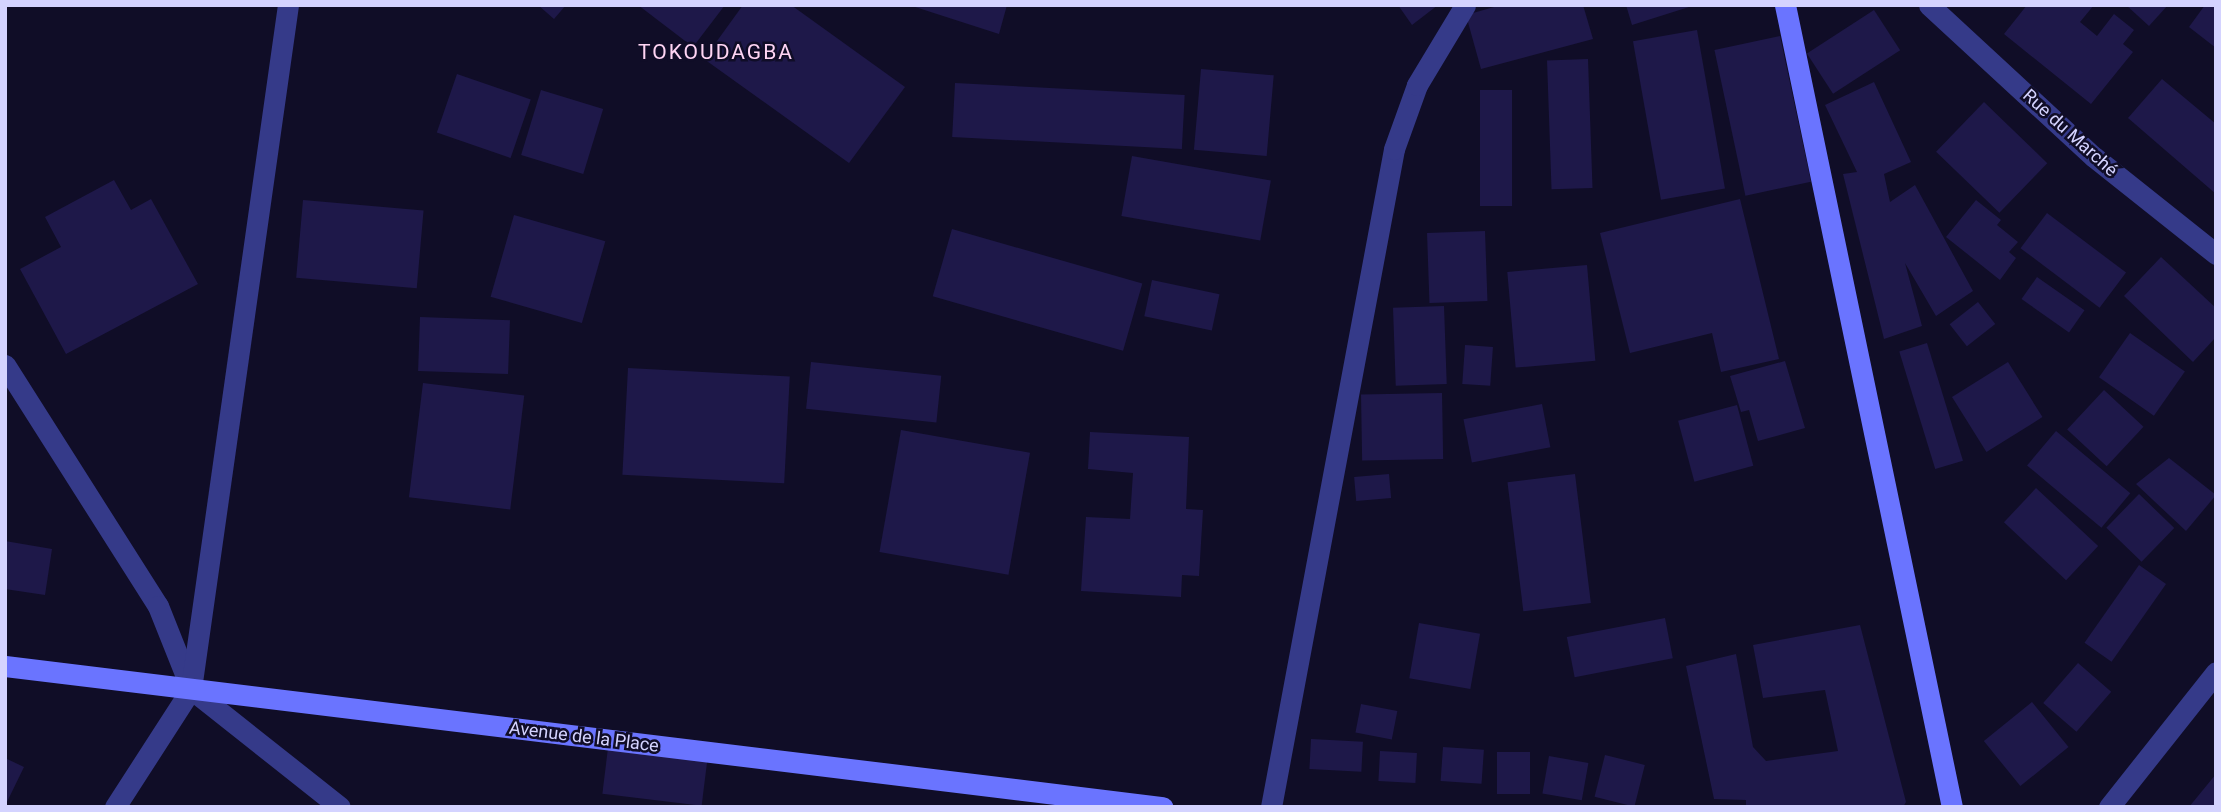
<!DOCTYPE html>
<html>
<head>
<meta charset="utf-8">
<style>
	body { margin:0 }
	#map { position:relative; width:2221px; height:812px; overflow:hidden; background:#100d27; font-family:Roboto,sans-serif }
	div>[style] { position:absolute }
	[style*='--x'] { left:calc(var(--x)*1px); top:calc(var(--y)*1px); width:calc(var(--w)*1px); rotate:calc(var(--a)*1deg) }
	.building>* { inset:0; background:#1e1849; transform-origin:0 0 }
	.street>* { height:21px; margin:-10.5px; padding:0 10.5px; transform-origin:10.5px; border-radius:10.5px; background:#353a89 }
	.secondary>* { height:21px; margin:-10.5px; padding:0 10.5px; transform-origin:10.5px; border-radius:10.5px; background:#6a74ff }
	span { translate:-50% -50%; white-space:nowrap; text-align:center; line-height:1.15; -webkit-text-stroke:5px #100d27; paint-order:stroke }
	.street-label { font-size:18px; color:#d4d3ff }
	.quarter-label { font-size:21px; color:#ffd5f4; letter-spacing:2px }
	.frame { position:absolute; inset:0; border:7px solid #d4d3ff; pointer-events:none }
</style>
</head>
<body>
<div id="map">
	<div class="building">
		<i style="clip-path:polygon(538px 5px,566px 5px,554px 19px)"></i>
		<i style="clip-path:polygon(638px 5px,725px 5px,693px 47px)"></i>
		<i style="clip-path:polygon(743px 5px,791px 5px,905px 87px,849px 163px,704px 59px)"></i>
		<i style="clip-path:polygon(909px 5px,1007px 5px,999px 34px)"></i>
		<i style="clip-path:polygon(1398px 5px,1438px 5px,1412px 25px)"></i>
		<i style="clip-path:polygon(1501px 5px,1583px 5px,1593px 39px,1481px 69px,1466px 15px)"></i>
		<i style="clip-path:polygon(1626px 5px,1689px 5px,1689px 7px,1632px 25px)"></i>
		<i style="clip-path:polygon(2027px 5px,2094px 5px,2080px 22px,2097px 36px,2114px 14px,2134px 30px,2123px 44px,2133px 52px,2091px 104px,2004px 34px)"></i>
		<i style="clip-path:polygon(2126px 5px,2168px 5px,2149px 26px)"></i>
		<i style="clip-path:polygon(2205px 5px,2216px 5px,2216px 48px,2189px 27px)"></i>
		<i style="left:1874px;top:10px;width:48px;height:80px;rotate:57deg"></i>
		<i style="left:1697px;top:30px;width:161px;height:65px;rotate:80deg"></i>
		<i style="left:1780px;top:36px;width:149px;height:67px;rotate:78deg"></i>
		<i style="left:1588px;top:59px;width:129px;height:41px;rotate:88deg"></i>
		<i style="left:1201px;top:69px;width:73px;height:81px;rotate:5deg"></i>
		<i style="left:457px;top:74px;width:78px;height:62px;rotate:19deg"></i>
		<i style="clip-path:polygon(2162px 79px,2216px 124px,2216px 194px,2128px 118px)"></i>
		<i style="clip-path:polygon(1874px 82px,1911px 162px,1884px 174px,1890px 202px,1915px 185px,1973px 291px,1936px 316px,1905px 263px,1922px 326px,1884px 339px,1843px 174px,1857px 172px,1825px 105px)"></i>
		<i style="left:955px;top:83px;width:230px;height:54px;rotate:3deg"></i>
		<i style="left:541px;top:90px;width:65px;height:68px;rotate:17deg"></i>
		<i style="left:1480px;top:90px;width:32px;height:116px"></i>
		<i style="left:1984px;top:102px;width:88px;height:69px;rotate:44deg"></i>
		<i style="left:1132px;top:156px;width:141px;height:61px;rotate:10deg"></i>
		<i style="clip-path:polygon(114px 180px,131px 210px,151px 199px,198px 284px,66px 354px,20px 269px,61px 247px,45px 217px)"></i>
		<i style="clip-path:polygon(1740px 199px,1779px 359px,1721px 372px,1712px 333px,1630px 353px,1600px 233px)"></i>
		<i style="left:303px;top:200px;width:121px;height:78px;rotate:5deg"></i>
		<i style="clip-path:polygon(1976px 200px,2001px 220px,1997px 225px,2018px 242px,2009px 252px,2016px 258px,2000px 280px,1946px 237px)"></i>
		<i style="left:2047px;top:213px;width:99px;height:44px;rotate:37deg"></i>
		<i style="left:514px;top:215px;width:95px;height:85px;rotate:16deg"></i>
		<i style="left:952px;top:229px;width:198px;height:70px;rotate:16deg"></i>
		<i style="left:1485px;top:231px;width:70px;height:58px;rotate:88deg"></i>
		<i style="clip-path:polygon(2161px 257px,2216px 308px,2216px 337px,2193px 362px,2124px 296px)"></i>
		<i style="left:1587px;top:265px;width:96px;height:80px;rotate:85deg"></i>
		<i style="left:2037px;top:277px;width:58px;height:27px;rotate:35deg"></i>
		<i style="left:1152px;top:280px;width:69px;height:37px;rotate:12deg"></i>
		<i style="left:1978px;top:302px;width:28px;height:36px;rotate:52deg"></i>
		<i style="left:1444px;top:306px;width:78px;height:51px;rotate:88deg"></i>
		<i style="left:420px;top:317px;width:90px;height:54px;rotate:2deg"></i>
		<i style="left:2130px;top:333px;width:67px;height:54px;rotate:35deg"></i>
		<i style="left:1927px;top:343px;width:123px;height:29px;rotate:73deg"></i>
		<i style="left:1465px;top:345px;width:28px;height:39px;rotate:4deg"></i>
		<i style="clip-path:polygon(1785px 361px,1805px 428px,1758px 441px,1749px 410px,1741px 412px,1730px 376px)"></i>
		<i style="left:811px;top:362px;width:131px;height:47px;rotate:6deg"></i>
		<i style="left:2008px;top:362px;width:65px;height:66px;rotate:58deg"></i>
		<i style="left:628px;top:368px;width:162px;height:107px;rotate:3deg"></i>
		<i style="left:423px;top:383px;width:102px;height:115px;rotate:7deg"></i>
		<i style="left:2104px;top:390px;width:54px;height:54px;rotate:43deg"></i>
		<i style="left:1442px;top:393px;width:66px;height:81px;rotate:89deg"></i>
		<i style="left:1542px;top:404px;width:44px;height:80px;rotate:79deg"></i>
		<i style="left:1737px;top:405px;width:63px;height:61px;rotate:75deg"></i>
		<i style="left:901px;top:430px;width:131px;height:124px;rotate:10deg"></i>
		<i style="left:2056px;top:431px;width:97px;height:45px;rotate:40deg"></i>
		<i style="clip-path:polygon(1090px 432px,1189px 437px,1186px 509px,1203px 510px,1199px 576px,1182px 575px,1181px 597px,1081px 591px,1086px 517px,1130px 519px,1133px 473px,1088px 469px)"></i>
		<i style="clip-path:polygon(2169px 458px,2216px 495px,2186px 531px,2136px 484px)"></i>
		<i style="left:1389px;top:474px;width:24px;height:35px;rotate:85deg"></i>
		<i style="left:1575px;top:474px;width:130px;height:68px;rotate:83deg"></i>
		<i style="left:2036px;top:488px;width:85px;height:47px;rotate:43deg"></i>
		<i style="left:2139px;top:494px;width:49px;height:47px;rotate:44deg"></i>
		<i style="clip-path:polygon(5px 541px,52px 549px,45px 595px,5px 589px)"></i>
		<i style="left:2139px;top:565px;width:33px;height:95px;rotate:35deg"></i>
		<i style="left:1665px;top:618px;width:41px;height:100px;rotate:79deg"></i>
		<i style="left:1419px;top:623px;width:62px;height:56px;rotate:10deg"></i>
		<i style="clip-path:polygon(1860px 625px,1906px 802px,1903px 807px,1746px 807px,1746px 800px,1714px 799px,1686px 666px,1736px 654px,1753px 747px,1766px 761px,1838px 751px,1825px 690px,1763px 698px,1753px 645px)"></i>
		<i style="left:2078px;top:663px;width:44px;height:53px;rotate:41deg"></i>
		<i style="left:2032px;top:702px;width:58px;height:62px;rotate:51deg"></i>
		<i style="left:1361px;top:704px;width:37px;height:29px;rotate:11deg"></i>
		<i style="left:1311px;top:739px;width:52px;height:30px;rotate:3deg"></i>
		<i style="left:1443px;top:747px;width:41px;height:34px;rotate:4deg"></i>
		<i style="left:608px;top:748px;width:100px;height:46px;rotate:7deg"></i>
		<i style="left:1380px;top:751px;width:37px;height:30px;rotate:3deg"></i>
		<i style="left:1497px;top:752px;width:33px;height:42px"></i>
		<i style="left:1605px;top:755px;width:41px;height:43px;rotate:14deg"></i>
		<i style="left:1549px;top:756px;width:40px;height:38px;rotate:10deg"></i>
		<i style="clip-path:polygon(5px 758px,24px 767px,5px 806px)"></i>
		<i style="clip-path:polygon(2216px 774px,2216px 807px,2189px 807px)"></i>
	</div>
	<div class="street">
		<i style="--x:1929;--y:5;--w:224;--a:42.7"></i>
		<i style="--x:2094;--y:157;--w:156;--a:38.5"></i>
		<i style="--x:5;--y:365;--w:285;--a:57.6"></i>
		<i style="--x:158;--y:606;--w:89;--a:68.3"></i>
		<i style="--x:191;--y:689;--w:190;--a:38.4"></i>
		<i style="--x:115;--y:807;--w:140;--a:-57.2"></i>
		<i style="--x:191;--y:689;--w:691;--a:-81.93"></i>
		<i style="--x:1271;--y:807;--w:669;--a:-79.41"></i>
		<i style="--x:1394;--y:149;--w:68;--a:-70.2"></i>
		<i style="--x:1417;--y:85;--w:93;--a:-59"></i>
		<i style="--x:2109;--y:807;--w:172;--a:-51.6"></i>
	</div>
	<div class="secondary">
		<i style="--x:1785;--y:5;--w:819;--a:78.24"></i>
		<i style="--x:5;--y:666;--w:1166;--a:6.95"></i>
	</div>
	<div class="street-label">
		<span style="left:2070px;top:133px;rotate:42deg">Rue du Marché</span>
		<span style="left:584px;top:737px;rotate:7deg">Avenue de la Place</span>
	</div>
	<div class="quarter-label">
		<span style="left:716px;top:52px">TOKOUDAGBA</span>
	</div>
	<div class="frame"></div>
</div>
</body>
</html>
